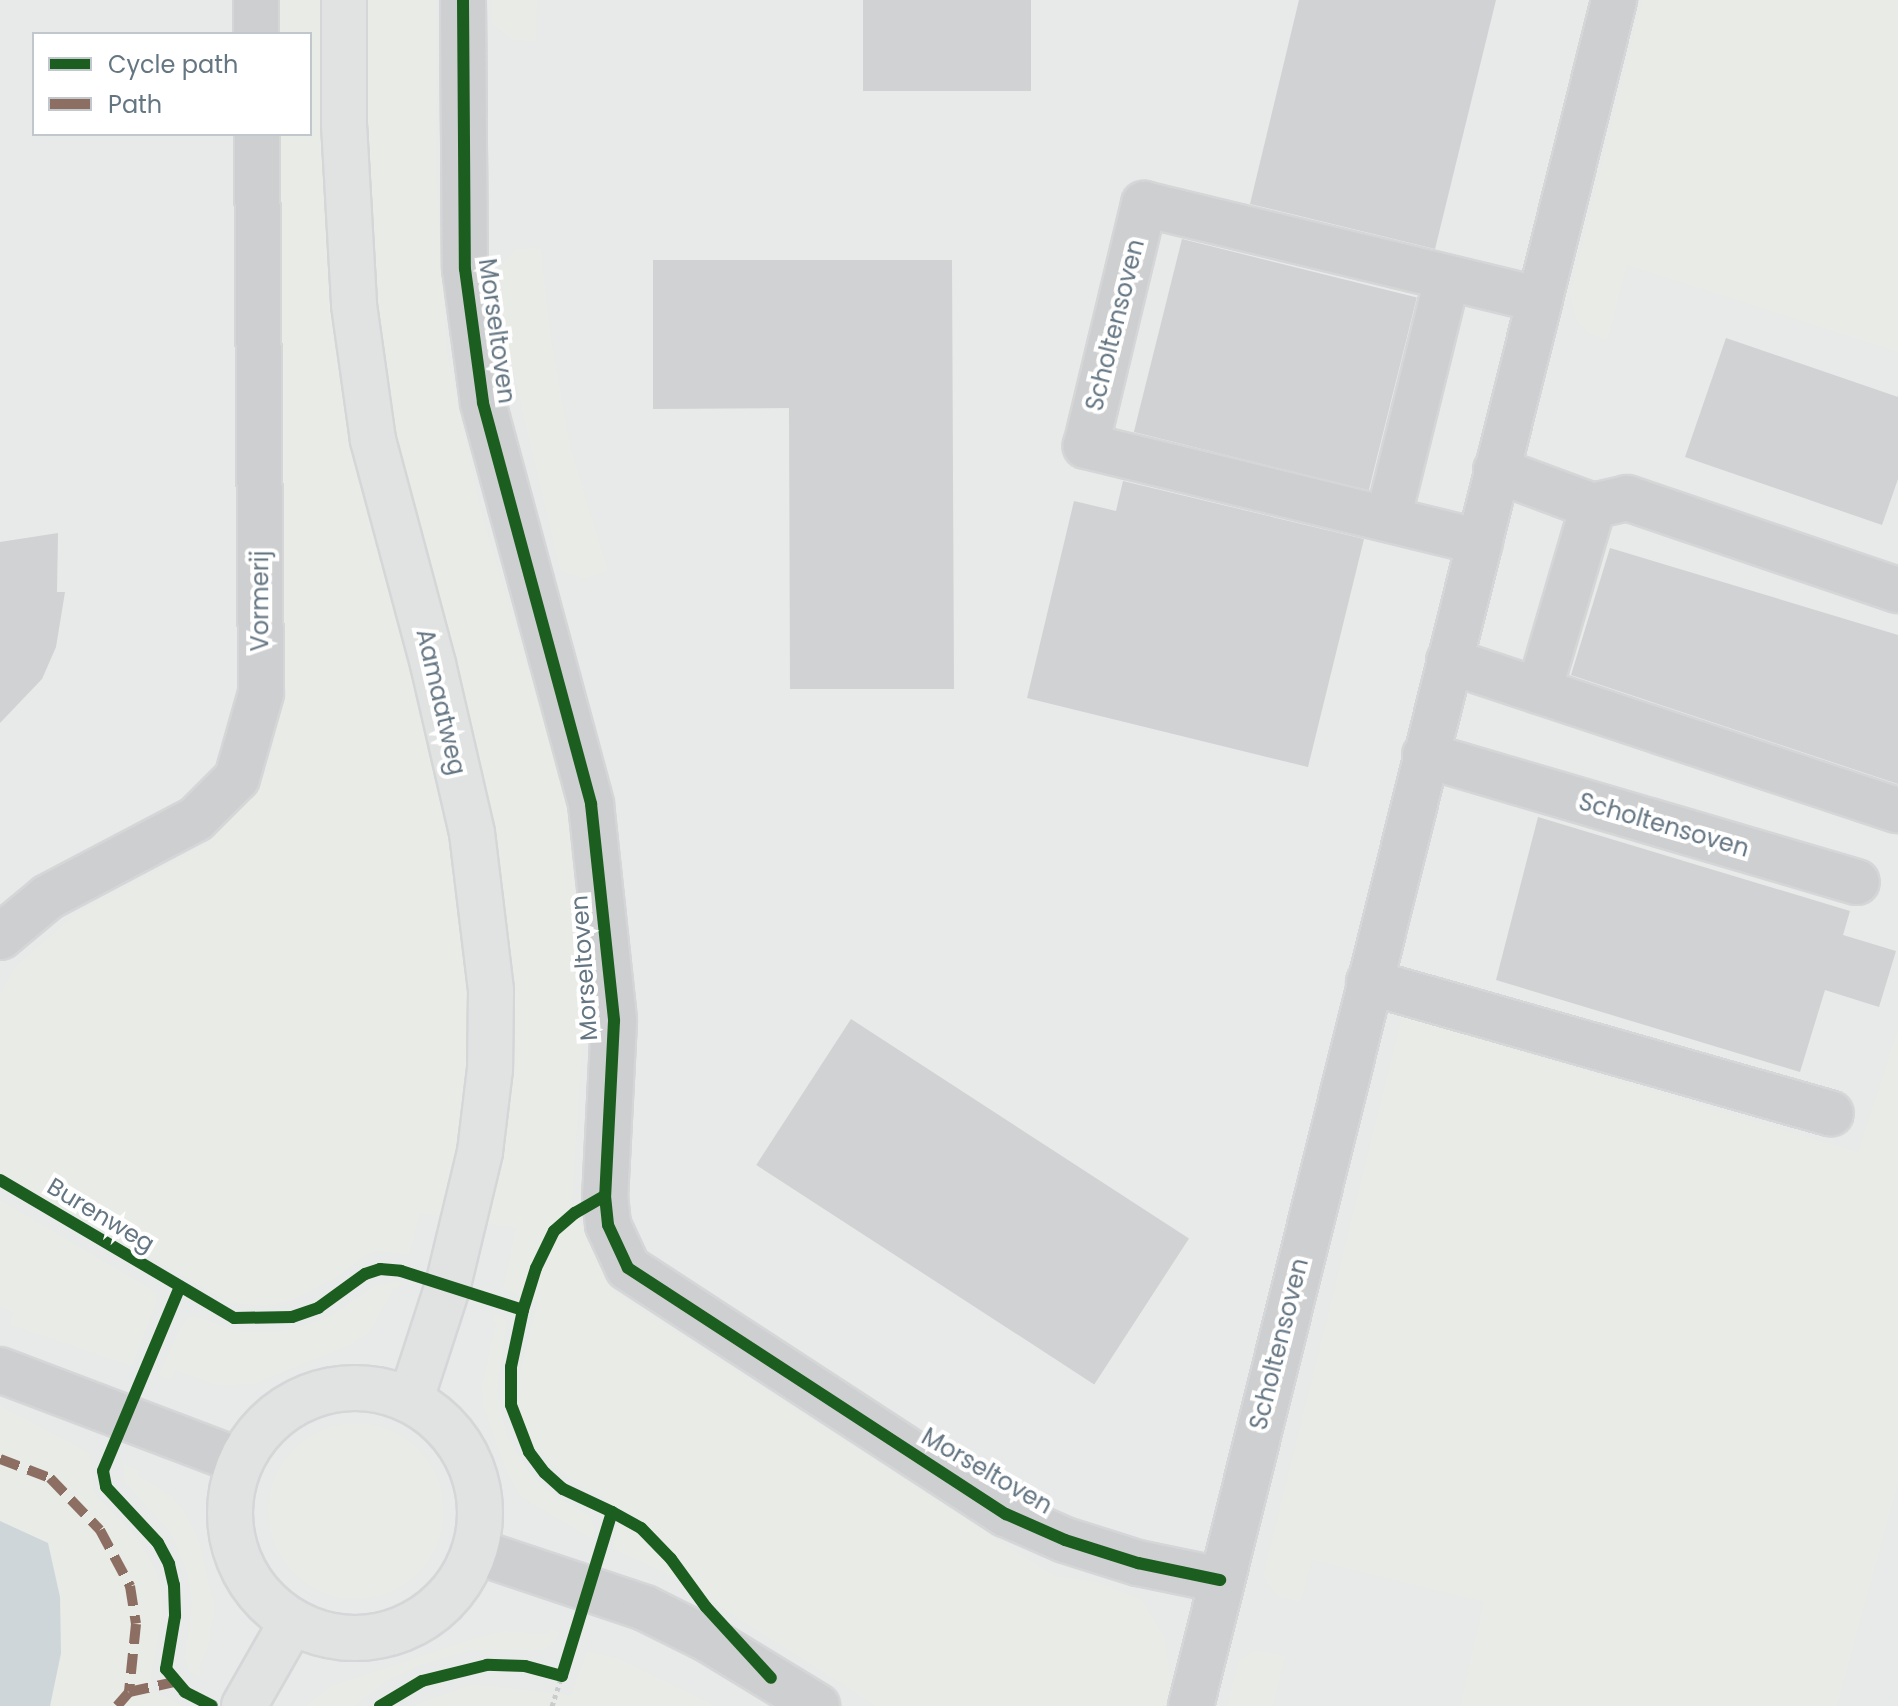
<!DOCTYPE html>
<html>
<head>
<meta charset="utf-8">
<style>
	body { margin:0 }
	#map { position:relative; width:1898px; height:1706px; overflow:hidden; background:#f9f9f9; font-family:Poppins,sans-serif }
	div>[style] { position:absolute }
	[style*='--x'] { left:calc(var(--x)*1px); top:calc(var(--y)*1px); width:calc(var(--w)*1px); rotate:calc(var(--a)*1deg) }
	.built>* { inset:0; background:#e8e9e9 }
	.green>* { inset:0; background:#e8ebe6 }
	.round { border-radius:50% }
	.water>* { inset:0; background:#ced6d9 }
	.building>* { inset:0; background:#d0d2d3; transform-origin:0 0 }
	.path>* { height:5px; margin-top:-2.5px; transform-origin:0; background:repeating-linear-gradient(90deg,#cbcccd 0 4px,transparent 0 8px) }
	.roads { filter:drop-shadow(2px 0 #d5d6d7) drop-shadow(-2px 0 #d5d6d7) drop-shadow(0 2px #d5d6d7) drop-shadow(0 -2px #d5d6d7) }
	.minor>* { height:44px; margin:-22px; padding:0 22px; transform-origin:22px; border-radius:22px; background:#cecfd0 }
	.major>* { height:44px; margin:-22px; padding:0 22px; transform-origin:22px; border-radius:22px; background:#e1e2e2 }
	.major>.ring { margin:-22px; padding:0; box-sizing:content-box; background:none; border:44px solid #e1e2e2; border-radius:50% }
	.quiet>* { height:10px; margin-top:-5px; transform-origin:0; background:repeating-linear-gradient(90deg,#8d6e63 0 20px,transparent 0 30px) }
	.cycleway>* { height:12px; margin:-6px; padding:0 6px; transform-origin:6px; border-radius:6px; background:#1b5e20 }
	span { translate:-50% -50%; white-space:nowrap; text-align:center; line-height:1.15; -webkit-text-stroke:8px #fff; paint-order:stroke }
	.street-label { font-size:24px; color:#657683 }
	.legend { position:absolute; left:32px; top:32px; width:280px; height:104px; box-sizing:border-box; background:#fff; border:2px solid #c1c8cd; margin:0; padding:10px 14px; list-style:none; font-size:24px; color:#657683 }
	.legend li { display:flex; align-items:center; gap:16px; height:40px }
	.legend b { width:40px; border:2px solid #c1c8cd }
</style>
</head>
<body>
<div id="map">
	<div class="built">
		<i style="clip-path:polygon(evenodd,0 0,1669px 0,1898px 287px,1898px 1706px,0 1706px,0 0,34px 34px,310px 34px,310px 134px,34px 134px,34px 34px)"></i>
	</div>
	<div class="green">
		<i style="clip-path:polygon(278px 0,436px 0,436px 172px,447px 352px,481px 511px,567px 799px,584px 1017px,572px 1205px,614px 1292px,1054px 1576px,1098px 1582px,1141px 1599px,1164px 1636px,1172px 1685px,1167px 1706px,876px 1706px,672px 1576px,613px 1549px,619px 1514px,604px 1498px,573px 1482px,551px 1465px,531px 1443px,518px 1402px,521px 1366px,538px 1302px,503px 1289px,516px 1228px,420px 1213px,409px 1255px,378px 1251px,364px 1256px,339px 1276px,294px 1299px,269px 1306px,230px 1303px,0 1173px,0 994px,16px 966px,75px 914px,208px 843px,268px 771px,276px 733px,282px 638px,278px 134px,310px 134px,310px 34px,278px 34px)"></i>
		<i style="clip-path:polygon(492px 0,537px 0,536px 42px,513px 40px,492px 24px)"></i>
		<i style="clip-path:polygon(1642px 0,1898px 0,1898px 352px,1627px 265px,1607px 341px,1589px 333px,1576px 320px,1570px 294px)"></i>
		<i style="clip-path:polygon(541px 248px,550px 333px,570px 446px,608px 571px,584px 579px,560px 570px,505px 337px,501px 266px,516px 249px)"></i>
		<i style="clip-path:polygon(1402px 1016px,1858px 1152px,1898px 1029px,1898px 1483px,1837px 1706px,1460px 1706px,1484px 1602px,1312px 1560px,1301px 1602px,1277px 1596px,1263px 1576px)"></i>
		<i style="clip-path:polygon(0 1200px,156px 1292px,156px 1304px,132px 1366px,10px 1325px,14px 1313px,0 1306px)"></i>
		<i style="clip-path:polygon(396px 1281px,401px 1283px,398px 1289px,393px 1289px,370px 1332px,350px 1345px,271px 1377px,254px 1384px,233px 1385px,215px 1385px,175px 1370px,171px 1379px,159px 1376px,176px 1336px,187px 1318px,195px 1316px,237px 1331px,275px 1332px,296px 1328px,329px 1317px,374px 1286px)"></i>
		<i style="clip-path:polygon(495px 1313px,507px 1320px,497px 1393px,507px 1437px,530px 1473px,547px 1490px,590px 1516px,596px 1530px,591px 1538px,521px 1497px,506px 1470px,483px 1406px,482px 1385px,496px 1323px,493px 1322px)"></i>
		<i style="clip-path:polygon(0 1406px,90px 1453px,94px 1493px,136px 1536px,156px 1571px,162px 1594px,162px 1617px,151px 1676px,156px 1692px,183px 1706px,50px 1706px,61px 1653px,48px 1543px,0 1521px)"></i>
		<i class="round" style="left:268px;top:1423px;width:176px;height:176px"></i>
		<i style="clip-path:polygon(124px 1464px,139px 1470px,138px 1476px,170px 1495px,183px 1509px,198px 1538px,215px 1608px,207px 1650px,198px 1669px,201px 1672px,199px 1677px,188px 1670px,185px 1658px,192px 1603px,187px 1573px,171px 1533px,124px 1481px)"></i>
		<i style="clip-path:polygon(551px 1629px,560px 1632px,554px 1643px,544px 1650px,471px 1650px,416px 1667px,386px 1681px,354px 1706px,306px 1706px,333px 1685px,468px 1640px,505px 1631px,548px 1634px)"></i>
		<i style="clip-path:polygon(1256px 1650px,1285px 1656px,1273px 1706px,1227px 1706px,1239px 1660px)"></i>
		<i style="clip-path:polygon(587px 1651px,620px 1659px,715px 1706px,413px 1706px,472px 1684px,571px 1695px)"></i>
	</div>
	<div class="water">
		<i style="clip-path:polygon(0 1521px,48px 1543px,60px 1597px,61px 1653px,50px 1706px,0 1706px)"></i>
	</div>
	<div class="building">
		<i style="left:863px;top:0;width:168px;height:91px"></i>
		<i style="clip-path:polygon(1299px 0,1496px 0,1435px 249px,1250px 204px)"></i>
		<i style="left:1182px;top:239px;width:242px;height:199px;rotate:14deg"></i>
		<i style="clip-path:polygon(653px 260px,952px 260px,954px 689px,790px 689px,789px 408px,653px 409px)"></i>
		<i style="clip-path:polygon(1726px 338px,1898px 397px,1898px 479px,1882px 525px,1685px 457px)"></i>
		<i style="clip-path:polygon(1123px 481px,1364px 539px,1308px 767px,1027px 698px,1074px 501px,1116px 511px)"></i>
		<i style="clip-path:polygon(58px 533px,57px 592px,65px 592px,56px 647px,42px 679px,0 723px,0 542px)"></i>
		<i style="clip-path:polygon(1610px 548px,1898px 635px,1898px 784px,1571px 675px)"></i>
		<i style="clip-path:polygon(1538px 817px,1850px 911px,1843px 935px,1896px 951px,1879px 1007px,1825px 990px,1800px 1072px,1496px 980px)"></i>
		<i style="left:851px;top:1019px;width:403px;height:174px;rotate:33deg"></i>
	</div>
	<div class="path">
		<i style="--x:552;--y:1706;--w:32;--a:-72"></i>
	</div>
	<div class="roads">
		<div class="minor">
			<i style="--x:256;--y:0;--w:34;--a:90"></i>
			<i style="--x:463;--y:0;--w:269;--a:89.6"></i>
			<i style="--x:465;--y:269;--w:135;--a:82.3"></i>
			<i style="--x:483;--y:403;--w:415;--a:74.9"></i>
			<i style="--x:591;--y:804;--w:218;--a:83.9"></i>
			<i style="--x:614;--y:1021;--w:175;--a:92.9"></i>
			<i style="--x:605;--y:1196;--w:29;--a:84"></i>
			<i style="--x:608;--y:1225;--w:47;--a:65.1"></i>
			<i style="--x:628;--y:1268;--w:451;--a:33.1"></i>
			<i style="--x:1006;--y:1514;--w:64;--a:23.8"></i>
			<i style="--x:1065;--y:1540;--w:77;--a:17.5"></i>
			<i style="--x:1138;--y:1563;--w:84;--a:11.7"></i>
			<i style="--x:1496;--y:470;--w:103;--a:20.4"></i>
			<i style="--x:1593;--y:506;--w:35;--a:-13"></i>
			<i style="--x:1627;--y:498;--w:286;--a:18.8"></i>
			<i style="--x:1388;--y:519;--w:248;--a:-76.2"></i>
			<i style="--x:1480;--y:542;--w:406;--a:-166.3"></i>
			<i style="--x:1086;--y:446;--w:249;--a:-76.5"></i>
			<i style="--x:1144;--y:204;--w:407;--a:13.6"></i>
			<i style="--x:1449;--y:661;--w:473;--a:18.4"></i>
			<i style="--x:1539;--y:691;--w:193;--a:-73.7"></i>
			<i style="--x:1425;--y:755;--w:450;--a:16.4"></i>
			<i style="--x:0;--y:937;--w:62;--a:-39.8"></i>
			<i style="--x:48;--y:897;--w:167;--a:-27.8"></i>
			<i style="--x:196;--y:819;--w:58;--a:-45"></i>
			<i style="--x:237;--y:778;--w:88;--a:-74.2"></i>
			<i style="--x:261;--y:693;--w:559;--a:-90.41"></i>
			<i style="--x:1369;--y:982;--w:480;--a:15.9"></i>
			<i style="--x:0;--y:1370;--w:257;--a:20.8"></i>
			<i style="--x:475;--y:1551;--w:179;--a:18.5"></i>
			<i style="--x:645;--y:1608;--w:69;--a:26.6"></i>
			<i style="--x:707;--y:1639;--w:129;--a:31.3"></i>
			<i style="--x:1191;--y:1706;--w:1758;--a:-76.07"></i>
		</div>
		<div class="major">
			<i style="--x:344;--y:0;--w:124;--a:90"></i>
			<i style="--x:344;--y:124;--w:181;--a:86.8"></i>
			<i style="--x:354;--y:305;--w:136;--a:82"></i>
			<i style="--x:373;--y:440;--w:232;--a:75"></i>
			<i style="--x:433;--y:664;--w:173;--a:77"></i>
			<i style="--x:472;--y:833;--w:159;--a:83.1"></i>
			<i style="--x:491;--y:991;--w:78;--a:90.7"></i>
			<i style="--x:490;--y:1069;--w:84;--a:96.9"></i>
			<i style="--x:480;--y:1152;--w:137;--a:103.5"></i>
			<i style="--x:448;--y:1285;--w:120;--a:108"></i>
			<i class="ring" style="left:230px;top:1388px;width:206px;height:206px"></i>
			<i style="--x:244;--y:1706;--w:97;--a:-60.3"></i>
		</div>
	</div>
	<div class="quiet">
		<i style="--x:0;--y:1459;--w:53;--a:20.8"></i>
		<i style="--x:50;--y:1478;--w:72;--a:46.1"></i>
		<i style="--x:100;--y:1530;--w:64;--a:61.8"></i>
		<i style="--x:130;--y:1586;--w:38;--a:81"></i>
		<i style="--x:136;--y:1624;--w:68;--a:95.9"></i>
		<i style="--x:117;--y:1706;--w:18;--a:-49"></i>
		<i style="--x:129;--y:1692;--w:46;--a:-12.5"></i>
	</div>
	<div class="cycleway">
		<i style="--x:463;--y:0;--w:269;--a:89.6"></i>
		<i style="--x:465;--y:269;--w:135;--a:82.3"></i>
		<i style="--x:483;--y:403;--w:415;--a:74.9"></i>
		<i style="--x:591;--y:804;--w:218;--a:83.9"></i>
		<i style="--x:614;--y:1021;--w:175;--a:92.9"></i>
		<i style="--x:605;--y:1196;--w:29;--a:84"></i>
		<i style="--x:608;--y:1225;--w:47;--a:65.1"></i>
		<i style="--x:628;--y:1268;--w:451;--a:33.1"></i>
		<i style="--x:1006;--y:1514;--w:64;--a:23.8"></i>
		<i style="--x:1065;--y:1540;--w:77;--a:17.5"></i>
		<i style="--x:1138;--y:1563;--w:84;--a:11.7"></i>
		<i style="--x:0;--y:1180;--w:272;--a:30.5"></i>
		<i style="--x:234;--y:1318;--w:58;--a:-1"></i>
		<i style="--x:292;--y:1317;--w:28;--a:-19"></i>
		<i style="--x:318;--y:1308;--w:58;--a:-35.9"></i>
		<i style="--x:365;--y:1274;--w:16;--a:-18"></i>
		<i style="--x:380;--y:1269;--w:21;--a:5"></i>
		<i style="--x:401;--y:1271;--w:128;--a:17.7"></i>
		<i style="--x:523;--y:1310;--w:58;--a:101.9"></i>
		<i style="--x:511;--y:1367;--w:38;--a:90"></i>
		<i style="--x:511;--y:1405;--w:50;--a:69"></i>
		<i style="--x:529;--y:1452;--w:26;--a:53"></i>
		<i style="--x:545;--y:1473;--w:24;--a:42"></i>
		<i style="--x:563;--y:1489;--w:54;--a:25.1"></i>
		<i style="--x:612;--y:1512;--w:171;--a:107"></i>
		<i style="--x:562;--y:1676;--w:38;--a:-165"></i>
		<i style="--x:525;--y:1666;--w:38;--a:-178"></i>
		<i style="--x:487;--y:1665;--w:67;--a:166.2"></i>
		<i style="--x:422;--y:1681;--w:49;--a:149.2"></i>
		<i style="--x:179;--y:1289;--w:197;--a:112.7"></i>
		<i style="--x:103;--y:1471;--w:16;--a:79"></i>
		<i style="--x:106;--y:1487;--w:76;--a:47.1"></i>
		<i style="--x:158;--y:1543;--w:24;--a:62"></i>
		<i style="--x:169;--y:1564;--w:22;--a:77"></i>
		<i style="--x:174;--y:1585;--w:31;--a:88"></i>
		<i style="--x:175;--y:1616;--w:54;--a:99.6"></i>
		<i style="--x:166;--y:1669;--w:30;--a:50"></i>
		<i style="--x:185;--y:1692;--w:30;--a:27"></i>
		<i style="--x:523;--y:1310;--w:44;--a:-72.8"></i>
		<i style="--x:536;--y:1268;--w:41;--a:-64.1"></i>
		<i style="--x:554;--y:1231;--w:28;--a:-41"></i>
		<i style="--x:575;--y:1213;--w:34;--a:-30"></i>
		<i style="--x:612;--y:1512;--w:33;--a:29"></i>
		<i style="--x:641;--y:1528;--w:43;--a:45.9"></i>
		<i style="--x:671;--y:1559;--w:59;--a:53.9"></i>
		<i style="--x:706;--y:1607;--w:96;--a:47.5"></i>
	</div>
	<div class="street-label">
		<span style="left:1115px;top:325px;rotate:-76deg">Scholtensoven</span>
		<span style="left:497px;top:331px;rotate:82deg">Morseltoven</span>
		<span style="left:260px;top:601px;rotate:-90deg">Vormerij</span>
		<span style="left:441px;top:702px;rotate:77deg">Aamaatweg</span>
		<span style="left:1664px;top:825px;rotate:16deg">Scholtensoven</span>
		<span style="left:584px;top:968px;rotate:-94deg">Morseltoven</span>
		<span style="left:101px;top:1215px;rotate:31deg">Burenweg</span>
		<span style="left:1279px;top:1344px;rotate:-76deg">Scholtensoven</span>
		<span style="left:987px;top:1471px;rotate:30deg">Morseltoven</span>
	</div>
	<ul class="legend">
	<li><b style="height:10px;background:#1b5e20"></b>Cycle path</li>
	<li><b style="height:10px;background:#8d6e63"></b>Path</li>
	</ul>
</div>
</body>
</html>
